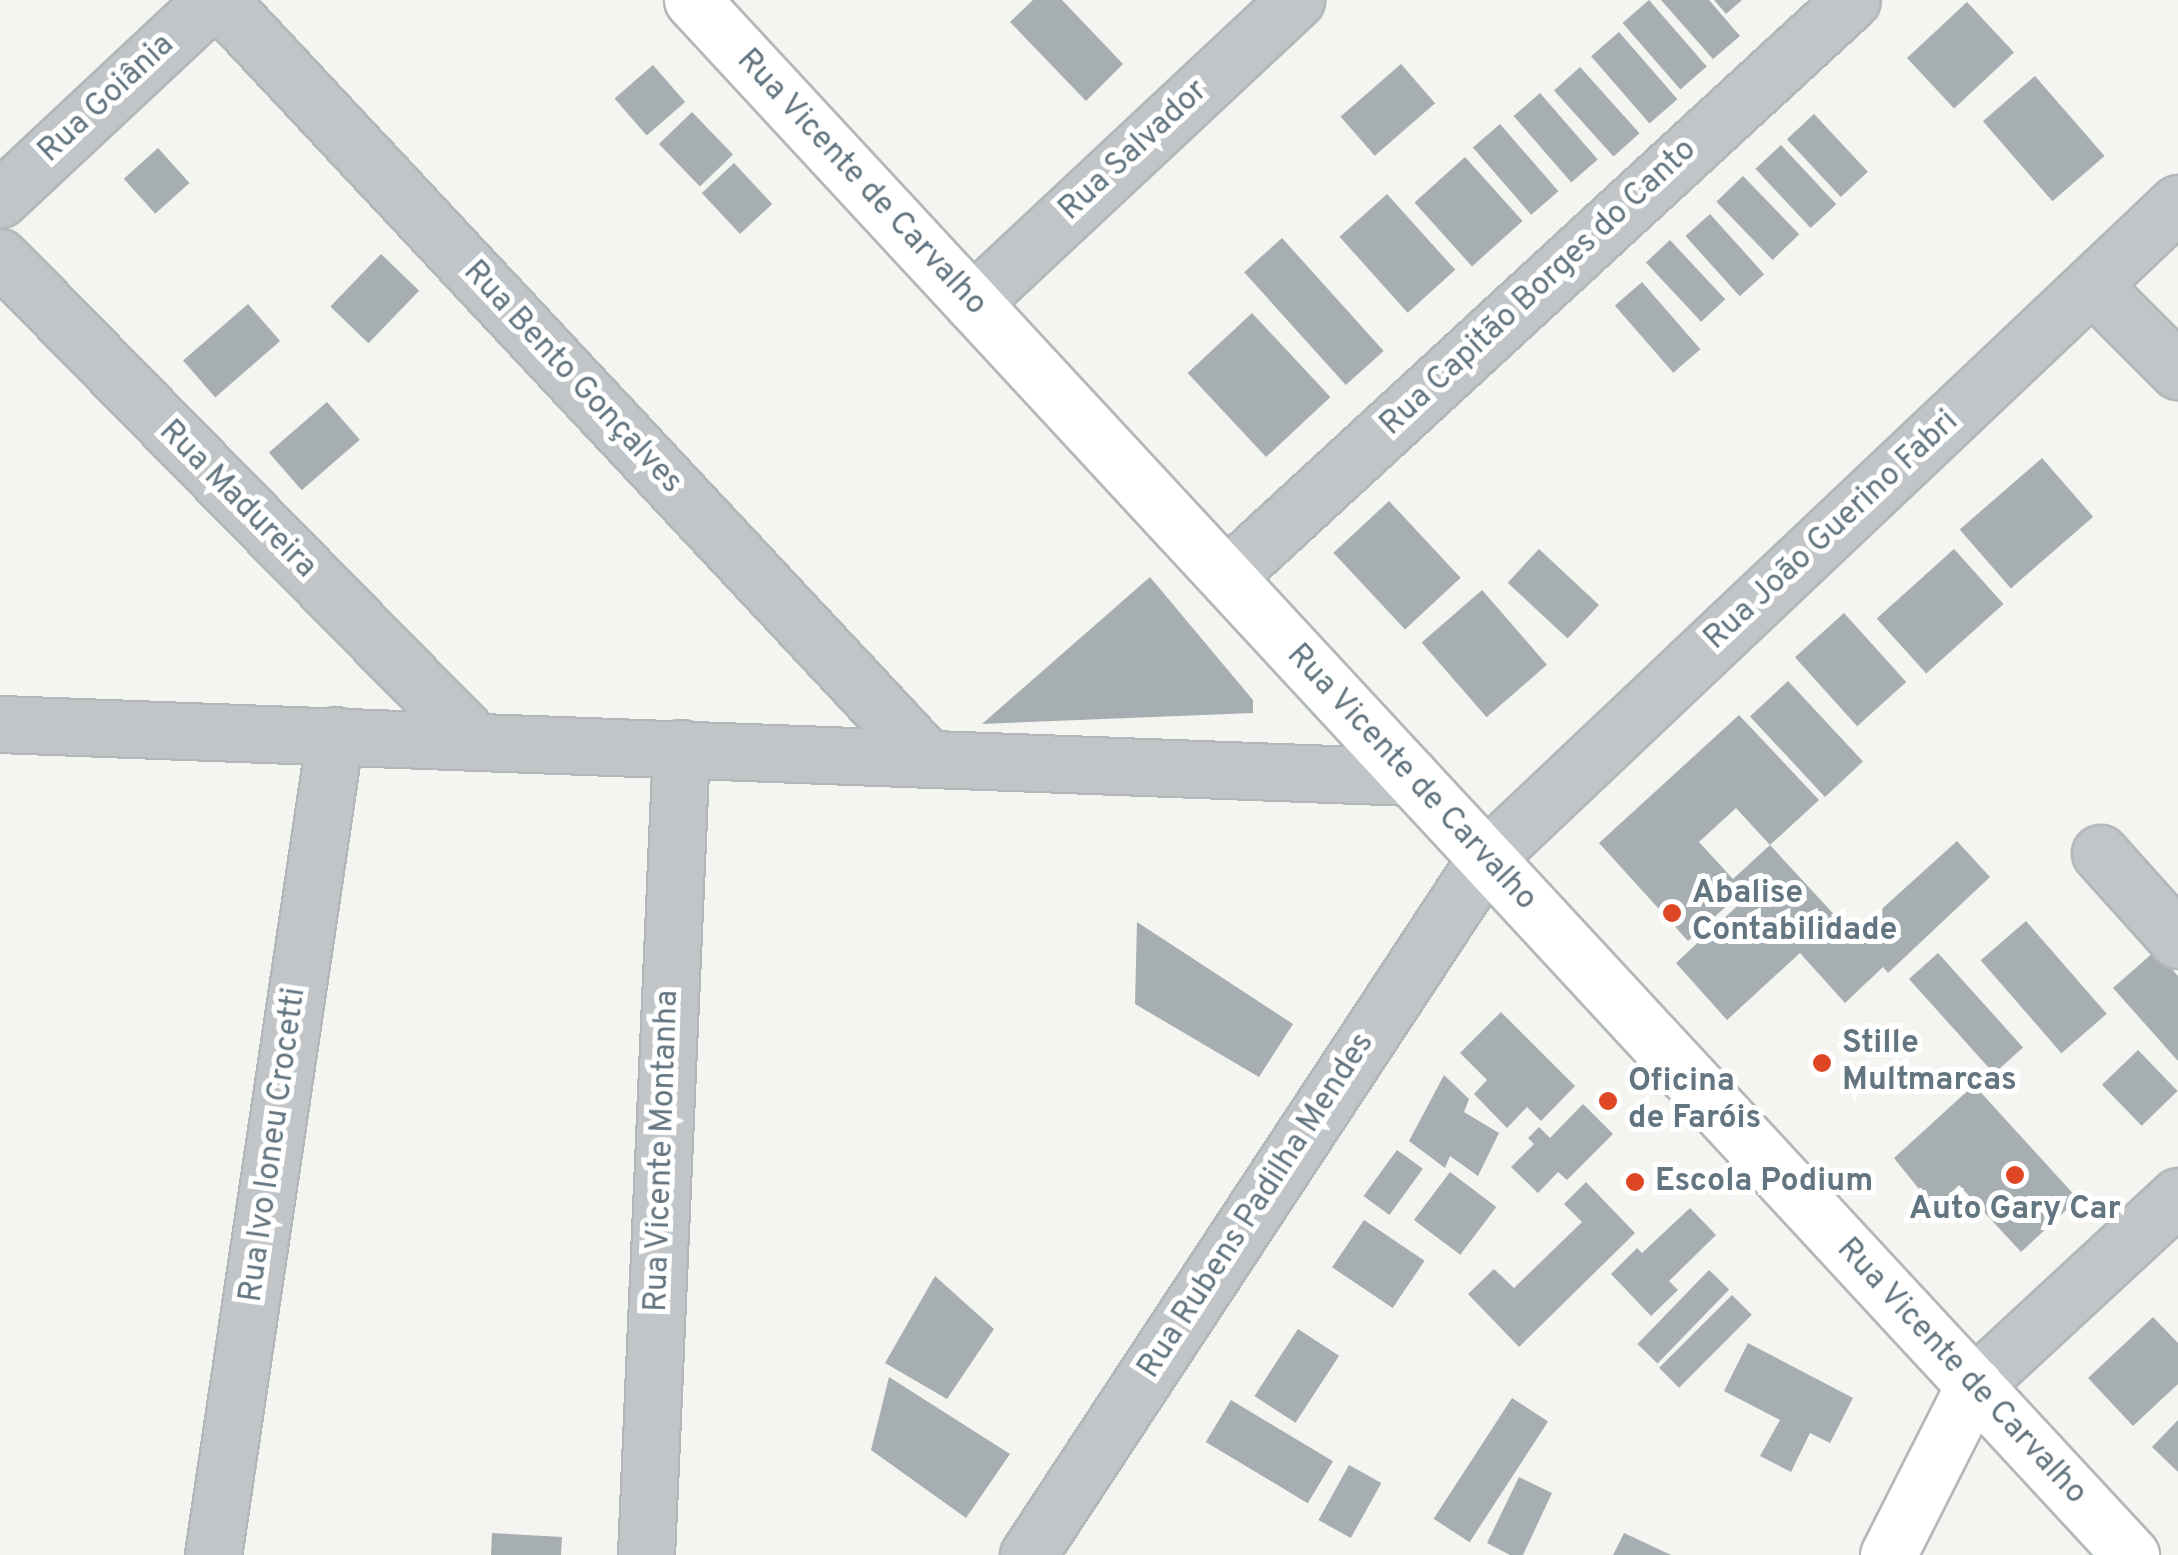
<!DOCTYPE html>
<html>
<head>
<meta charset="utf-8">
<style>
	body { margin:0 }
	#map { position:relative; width:2178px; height:1555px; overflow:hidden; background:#f4f4f0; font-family:Overpass,sans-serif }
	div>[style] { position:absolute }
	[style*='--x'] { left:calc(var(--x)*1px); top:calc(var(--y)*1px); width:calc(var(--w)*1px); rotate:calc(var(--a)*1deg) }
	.building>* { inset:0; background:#a6aeb2; transform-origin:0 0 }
	.roads { filter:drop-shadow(2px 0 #b2b7ba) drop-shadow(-2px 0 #b2b7ba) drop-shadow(0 2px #b2b7ba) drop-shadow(0 -2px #b2b7ba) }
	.minor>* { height:55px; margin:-27.5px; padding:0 27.5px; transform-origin:27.5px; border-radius:27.5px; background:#c1c5c8 }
	.major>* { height:55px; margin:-27.5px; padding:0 27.5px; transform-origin:27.5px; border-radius:27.5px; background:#fff }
	.dots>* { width:28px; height:28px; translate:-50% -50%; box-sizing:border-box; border:5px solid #fff; border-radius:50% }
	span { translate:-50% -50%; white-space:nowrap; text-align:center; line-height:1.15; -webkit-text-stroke:10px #fff; paint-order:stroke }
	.street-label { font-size:32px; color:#637580 }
	.poi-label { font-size:32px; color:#637580; font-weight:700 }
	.left { translate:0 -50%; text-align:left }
</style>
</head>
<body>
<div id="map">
	<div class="building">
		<i style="clip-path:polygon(1033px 0,1062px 0,1123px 64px,1086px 101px,1010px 22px)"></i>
		<i style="left:1649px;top:0;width:88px;height:35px;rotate:49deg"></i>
		<i style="clip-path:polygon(1661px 0,1709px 0,1740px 36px,1713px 59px)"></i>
		<i style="clip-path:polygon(1714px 0,1742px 0,1726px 14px)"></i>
		<i style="left:1967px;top:2px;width:69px;height:82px;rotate:47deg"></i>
		<i style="left:1619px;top:32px;width:89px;height:37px;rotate:49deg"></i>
		<i style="left:1401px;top:64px;width:52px;height:80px;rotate:49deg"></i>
		<i style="left:653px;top:65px;width:49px;height:51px;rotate:49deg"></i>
		<i style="left:1580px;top:67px;width:89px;height:35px;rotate:48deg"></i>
		<i style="left:2035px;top:76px;width:106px;height:69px;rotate:49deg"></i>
		<i style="left:1540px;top:93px;width:88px;height:35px;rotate:49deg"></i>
		<i style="left:692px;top:112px;width:59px;height:46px;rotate:46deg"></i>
		<i style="left:1814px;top:114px;width:79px;height:37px;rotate:47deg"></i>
		<i style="left:1500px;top:124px;width:89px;height:36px;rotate:49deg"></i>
		<i style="left:1781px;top:145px;width:81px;height:35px;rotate:47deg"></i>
		<i style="left:158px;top:148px;width:47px;height:46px;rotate:48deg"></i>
		<i style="left:1465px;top:157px;width:86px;height:68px;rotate:48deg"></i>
		<i style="left:734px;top:163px;width:56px;height:44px;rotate:47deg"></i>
		<i style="left:1743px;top:176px;width:81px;height:37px;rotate:46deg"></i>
		<i style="left:1387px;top:194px;width:102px;height:64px;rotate:48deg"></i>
		<i style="left:1710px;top:214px;width:81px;height:33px;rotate:48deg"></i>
		<i style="left:1282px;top:238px;width:152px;height:51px;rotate:48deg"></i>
		<i style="left:1670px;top:240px;width:81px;height:33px;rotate:47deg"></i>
		<i style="left:381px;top:254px;width:53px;height:73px;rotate:44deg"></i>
		<i style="left:1642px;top:282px;width:89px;height:36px;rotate:49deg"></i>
		<i style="left:248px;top:304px;width:49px;height:86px;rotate:49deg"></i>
		<i style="left:1252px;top:313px;width:115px;height:88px;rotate:47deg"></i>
		<i style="left:327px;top:402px;width:50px;height:77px;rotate:49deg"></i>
		<i style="left:2042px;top:458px;width:78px;height:109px;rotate:49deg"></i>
		<i style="left:1389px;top:501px;width:105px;height:76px;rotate:47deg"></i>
		<i style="left:1539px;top:549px;width:82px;height:46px;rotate:43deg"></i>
		<i style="left:1954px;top:549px;width:74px;height:104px;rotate:48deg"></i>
		<i style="clip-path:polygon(1150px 577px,1253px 700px,1253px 713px,982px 724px)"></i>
		<i style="left:1482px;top:590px;width:99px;height:80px;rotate:49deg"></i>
		<i style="left:1844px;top:613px;width:93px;height:66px;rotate:48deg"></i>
		<i style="left:1788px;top:681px;width:110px;height:52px;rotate:47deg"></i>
		<i style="clip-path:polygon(evenodd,1739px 715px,1819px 800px,1770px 845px,1853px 935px,1957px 841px,1990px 877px,1888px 973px,1883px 967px,1845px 1003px,1800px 953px,1727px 1020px,1676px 963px,1748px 896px,1743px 891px,1688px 941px,1599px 843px,1739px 715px,1736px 808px,1770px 845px,1733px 879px,1699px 842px,1736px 808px)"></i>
		<i style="left:2026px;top:921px;width:123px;height:60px;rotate:49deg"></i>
		<i style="clip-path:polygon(1137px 922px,1293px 1024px,1259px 1077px,1135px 1004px)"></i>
		<i style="clip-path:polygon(2155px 951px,2178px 976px,2178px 1061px,2113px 988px)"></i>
		<i style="left:1938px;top:953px;width:127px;height:39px;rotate:48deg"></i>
		<i style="clip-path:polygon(1501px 1012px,1575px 1086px,1541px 1121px,1527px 1107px,1507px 1128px,1474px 1094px,1487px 1080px,1460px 1053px)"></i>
		<i style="left:2138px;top:1050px;width:57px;height:50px;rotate:46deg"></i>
		<i style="clip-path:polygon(1444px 1075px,1469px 1099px,1464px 1112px,1499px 1133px,1478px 1176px,1450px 1156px,1445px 1168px,1409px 1141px)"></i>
		<i style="clip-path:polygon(1974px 1085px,2078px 1199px,2021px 1252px,1959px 1185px,1935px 1209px,1894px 1158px)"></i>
		<i style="clip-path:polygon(1583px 1104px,1613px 1134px,1567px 1180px,1558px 1172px,1538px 1193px,1511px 1167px,1534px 1144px,1528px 1138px,1539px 1127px,1550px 1138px)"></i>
		<i style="left:1397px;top:1150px;width:32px;height:57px;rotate:36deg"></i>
		<i style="left:1450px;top:1172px;width:58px;height:60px;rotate:37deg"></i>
		<i style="clip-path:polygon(1586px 1182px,1635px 1233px,1519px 1347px,1468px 1294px,1494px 1269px,1514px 1288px,1582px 1222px,1564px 1204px)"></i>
		<i style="clip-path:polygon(1690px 1208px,1716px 1235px,1669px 1281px,1678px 1290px,1651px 1316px,1611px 1274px,1637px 1248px,1642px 1253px)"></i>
		<i style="left:1364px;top:1220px;width:73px;height:57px;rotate:34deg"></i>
		<i style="left:1709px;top:1270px;width:28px;height:103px;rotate:44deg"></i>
		<i style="clip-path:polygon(935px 1276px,994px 1329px,947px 1399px,885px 1363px)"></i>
		<i style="left:1732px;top:1295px;width:28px;height:103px;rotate:45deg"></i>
		<i style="clip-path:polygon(2153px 1317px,2178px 1343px,2178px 1384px,2133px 1426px,2088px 1378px)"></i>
		<i style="left:1298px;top:1329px;width:49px;height:80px;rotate:33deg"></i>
		<i style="clip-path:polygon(1748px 1343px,1853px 1398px,1830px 1443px,1810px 1433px,1791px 1472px,1760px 1456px,1780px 1420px,1724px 1391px)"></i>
		<i style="clip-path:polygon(889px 1377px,1010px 1454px,966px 1518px,871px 1450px)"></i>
		<i style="left:1512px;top:1398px;width:43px;height:144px;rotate:33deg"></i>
		<i style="left:1231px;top:1400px;width:119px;height:49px;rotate:31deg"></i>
		<i style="clip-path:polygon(2178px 1420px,2178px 1472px,2152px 1447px)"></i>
		<i style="left:1349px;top:1465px;width:37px;height:63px;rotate:29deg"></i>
		<i style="clip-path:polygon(1519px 1477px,1552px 1493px,1523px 1555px,1510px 1555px,1487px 1543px)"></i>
		<i style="clip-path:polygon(492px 1533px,562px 1537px,561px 1555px,491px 1555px)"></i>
		<i style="clip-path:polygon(1624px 1533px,1671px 1555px,1613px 1555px)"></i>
	</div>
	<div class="roads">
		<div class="minor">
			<i style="--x:219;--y:0;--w:1036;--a:46.96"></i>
			<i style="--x:0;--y:199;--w:291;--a:-43.1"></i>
			<i style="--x:0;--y:257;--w:678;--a:45.54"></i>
			<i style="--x:2092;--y:285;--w:122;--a:45"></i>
			<i style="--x:972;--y:303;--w:444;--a:-43.1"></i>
			<i style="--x:1226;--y:577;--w:851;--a:-42.67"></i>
			<i style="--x:0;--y:724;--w:1412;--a:2.15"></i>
			<i style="--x:2100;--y:853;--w:117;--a:48.1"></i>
			<i style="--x:1974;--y:1385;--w:278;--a:-42.8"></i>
			<i style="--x:213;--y:1555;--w:829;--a:-81.54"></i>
			<i style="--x:646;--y:1555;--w:808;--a:-87.52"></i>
			<i style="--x:1028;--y:1555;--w:834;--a:-56.69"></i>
			<i style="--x:1486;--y:858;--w:953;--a:-43.43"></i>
		</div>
		<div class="major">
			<i style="--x:692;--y:0;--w:2119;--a:47.22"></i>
			<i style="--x:1888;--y:1555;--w:191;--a:-63.2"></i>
		</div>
	</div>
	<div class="dots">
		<i style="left:1672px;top:913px;background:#df4724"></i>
		<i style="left:1822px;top:1063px;background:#df4724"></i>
		<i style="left:1608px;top:1101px;background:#df4724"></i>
		<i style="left:2015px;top:1175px;background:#df4724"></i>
		<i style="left:1635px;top:1182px;background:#df4724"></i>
	</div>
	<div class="street-label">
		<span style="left:107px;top:99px;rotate:-43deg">Rua Goiânia</span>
		<span style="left:1134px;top:151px;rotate:-43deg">Rua Salvador</span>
		<span style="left:861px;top:183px;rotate:47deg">Rua Vicente de Carvalho</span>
		<span style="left:1539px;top:288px;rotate:-43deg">Rua Capitão Borges do Canto</span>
		<span style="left:572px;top:378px;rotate:47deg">Rua Bento Gonçalves</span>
		<span style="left:237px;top:500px;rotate:45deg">Rua Madureira</span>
		<span style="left:1832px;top:531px;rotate:-43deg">Rua João Guerino Fabri</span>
		<span style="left:1411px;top:778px;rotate:47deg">Rua Vicente de Carvalho</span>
		<span style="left:274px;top:1145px;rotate:-82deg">Rua Ivo Ioneu Crocetti</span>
		<span style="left:663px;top:1151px;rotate:-88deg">Rua Vicente Montanha</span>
		<span style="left:1257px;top:1206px;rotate:-57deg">Rua Rubens Padilha Mendes</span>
		<span style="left:1961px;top:1372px;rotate:47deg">Rua Vicente de Carvalho</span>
	</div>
	<div class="poi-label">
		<span class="left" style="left:1692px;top:913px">Abalise<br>Contabilidade</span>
		<span class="left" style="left:1842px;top:1063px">Stille<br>Multmarcas</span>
		<span class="left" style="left:1628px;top:1101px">Oficina<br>de Faróis</span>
		<span class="left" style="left:1655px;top:1182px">Escola Podium</span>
		<span style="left:2015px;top:1210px">Auto Gary Car</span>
	</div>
</div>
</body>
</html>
